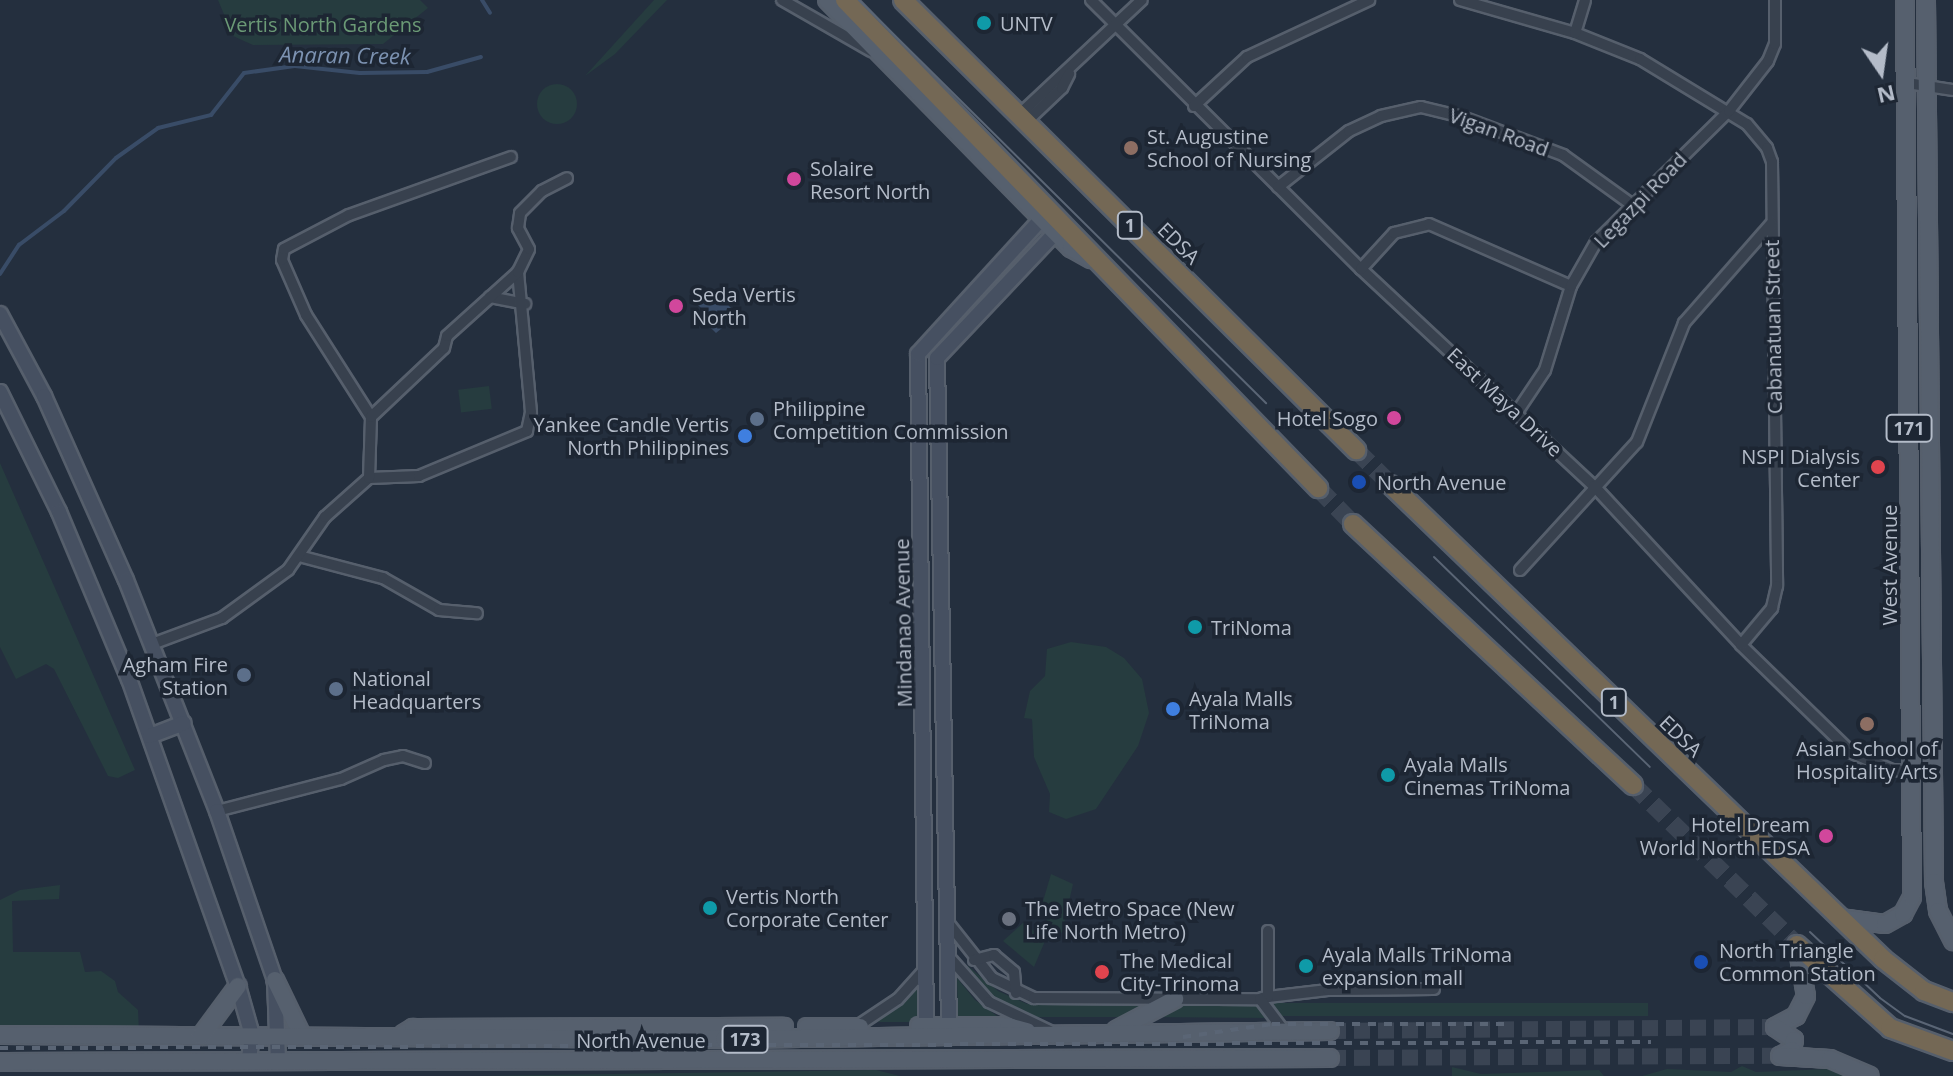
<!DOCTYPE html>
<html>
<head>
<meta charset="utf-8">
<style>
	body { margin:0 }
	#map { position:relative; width:1953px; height:1076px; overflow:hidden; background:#242f3e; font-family:"Open Sans",sans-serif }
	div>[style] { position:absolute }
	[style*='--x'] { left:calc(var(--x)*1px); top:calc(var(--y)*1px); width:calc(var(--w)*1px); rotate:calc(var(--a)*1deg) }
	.green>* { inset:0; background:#263c3f; transform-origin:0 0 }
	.round { border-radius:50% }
	.water>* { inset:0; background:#394c67 }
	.stream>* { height:4px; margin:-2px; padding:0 2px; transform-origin:2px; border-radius:2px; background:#394c67 }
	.primary-tunnel>* { height:16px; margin-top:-8px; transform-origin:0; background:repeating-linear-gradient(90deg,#3a4453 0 16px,transparent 0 24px) }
	.highway-tunnel>* { height:18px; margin-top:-9px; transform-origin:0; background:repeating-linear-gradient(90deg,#3a4453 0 18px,transparent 0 27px) }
	.roads { filter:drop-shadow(2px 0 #565f6c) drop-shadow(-2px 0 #565f6c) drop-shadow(0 2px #565f6c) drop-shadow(0 -2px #565f6c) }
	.street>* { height:10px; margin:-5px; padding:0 5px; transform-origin:5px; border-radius:5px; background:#38414e }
	.secondary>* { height:14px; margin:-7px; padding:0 7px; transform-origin:7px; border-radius:7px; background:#465061 }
	.primary>* { height:16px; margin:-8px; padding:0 8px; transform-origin:8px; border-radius:8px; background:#56606e }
	.highway>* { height:18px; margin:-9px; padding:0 9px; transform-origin:9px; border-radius:9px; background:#746855 }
	.tram>* { height:2px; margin:-1px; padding:0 1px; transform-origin:1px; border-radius:1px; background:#5a6575 }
	.rail>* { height:4px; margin-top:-2px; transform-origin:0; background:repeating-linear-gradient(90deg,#5a6575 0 8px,transparent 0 16px) }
	.dots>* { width:22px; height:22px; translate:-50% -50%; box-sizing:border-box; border:4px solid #1d2633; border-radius:50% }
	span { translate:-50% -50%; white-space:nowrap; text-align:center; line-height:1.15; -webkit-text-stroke:7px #1d2633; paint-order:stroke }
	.shield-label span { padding:2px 6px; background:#1d2633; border:2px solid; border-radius:6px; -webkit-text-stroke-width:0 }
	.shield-label { font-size:18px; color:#b4bcc9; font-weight:700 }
	.poi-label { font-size:20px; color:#b4bcc9 }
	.left { translate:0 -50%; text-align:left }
	.right { translate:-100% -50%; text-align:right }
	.park-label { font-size:20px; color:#6b9a76 }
	.street-label { font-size:20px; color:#b4bcc9 }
	.water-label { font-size:22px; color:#7c92b1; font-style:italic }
	.north { position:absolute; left:1841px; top:32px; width:80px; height:80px; -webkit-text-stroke:6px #1d2633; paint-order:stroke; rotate:167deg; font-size:22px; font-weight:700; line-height:32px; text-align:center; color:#b4bcc9 }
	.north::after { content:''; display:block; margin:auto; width:28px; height:36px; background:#b4bcc9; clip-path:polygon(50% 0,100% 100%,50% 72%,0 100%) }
</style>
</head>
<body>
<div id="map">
	<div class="green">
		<i style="clip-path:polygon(218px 0,420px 0,428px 8px,383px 44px,253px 45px,233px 36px)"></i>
		<i style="clip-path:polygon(654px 0,667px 0,615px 54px,585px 76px)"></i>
		<i class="round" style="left:537px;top:84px;width:40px;height:40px"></i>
		<i style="left:489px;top:386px;width:23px;height:31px;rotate:83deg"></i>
		<i style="clip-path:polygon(0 463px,135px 770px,118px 778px,108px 776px,54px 669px,46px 664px,16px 679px,0 647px)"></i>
		<i style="clip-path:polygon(1071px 642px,1106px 647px,1124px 658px,1142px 679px,1149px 713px,1138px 746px,1096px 809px,1066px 819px,1049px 812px,1050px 794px,1034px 757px,1032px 719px,1024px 718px,1030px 691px,1045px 676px,1047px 649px)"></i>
		<i style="clip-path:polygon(1051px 874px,1073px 884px,1062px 933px,1049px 925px,1041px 908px)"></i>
		<i style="clip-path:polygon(60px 885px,59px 899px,12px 901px,13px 952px,80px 952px,85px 972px,101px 971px,115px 981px,118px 992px,138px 1010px,139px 1031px,0 1030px,0 900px,20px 890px)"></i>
		<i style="clip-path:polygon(1024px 922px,1045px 941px,1034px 967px,1003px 941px)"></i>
		<i style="clip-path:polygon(968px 966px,998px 991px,1027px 1004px,1157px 1006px,1134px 1017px,1034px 1017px,993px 997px,965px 969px)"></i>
		<i style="clip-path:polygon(957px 978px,975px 1000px,1004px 1021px,958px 1022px)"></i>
		<i style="clip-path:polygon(917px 986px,919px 1022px,878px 1022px)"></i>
		<i style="left:1648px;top:1003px;width:13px;height:378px;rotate:90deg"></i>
		<i style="clip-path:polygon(1264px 1005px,1272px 1018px,1146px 1017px,1169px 1006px)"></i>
		<i style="clip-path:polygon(1742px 1066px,1756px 1072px,1831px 1069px,1846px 1076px,1642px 1076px,1667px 1069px,1731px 1072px)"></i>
		<i style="clip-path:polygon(1452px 1067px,1481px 1074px,1599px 1070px,1604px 1076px,1452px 1076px)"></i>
		<i style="clip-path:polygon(876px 1070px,900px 1076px,469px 1076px)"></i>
	</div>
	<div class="water">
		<i style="clip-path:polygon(712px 289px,738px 315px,716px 333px,707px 324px,712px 319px,697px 304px)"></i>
	</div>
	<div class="stream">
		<i style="--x:482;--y:0;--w:15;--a:58"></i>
		<i style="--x:0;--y:274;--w:35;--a:-57"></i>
		<i style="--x:19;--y:245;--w:56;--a:-37.1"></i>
		<i style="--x:64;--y:211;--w:74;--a:-45.5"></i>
		<i style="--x:116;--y:158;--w:52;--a:-35.5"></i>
		<i style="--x:158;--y:128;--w:55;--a:-13.8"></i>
		<i style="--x:211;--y:115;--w:53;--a:-51.8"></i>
		<i style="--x:244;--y:73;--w:51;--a:-7.8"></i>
		<i style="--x:295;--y:66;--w:65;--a:6.1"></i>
		<i style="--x:360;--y:73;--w:67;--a:-0.9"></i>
		<i style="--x:427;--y:72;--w:56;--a:-15.5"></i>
	</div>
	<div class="primary-tunnel">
		<i style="--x:1330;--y:1031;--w:445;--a:-0.5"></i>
		<i style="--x:1330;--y:1058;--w:450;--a:-0.3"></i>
	</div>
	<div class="highway-tunnel">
		<i style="--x:1356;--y:450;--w:49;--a:45"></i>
		<i style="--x:1318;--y:488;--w:50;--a:45.8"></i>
		<i style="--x:1633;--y:785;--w:229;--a:44.3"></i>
	</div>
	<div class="roads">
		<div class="street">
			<i style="--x:782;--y:0;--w:103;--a:29.8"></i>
			<i style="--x:1091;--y:0;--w:381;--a:44.9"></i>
			<i style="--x:1361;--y:269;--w:318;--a:43"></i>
			<i style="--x:1594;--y:486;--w:217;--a:47.2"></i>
			<i style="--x:1741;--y:645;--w:155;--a:44.2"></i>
			<i style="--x:1852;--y:753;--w:43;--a:23"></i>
			<i style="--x:1892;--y:770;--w:40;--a:4.3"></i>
			<i style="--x:1460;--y:0;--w:120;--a:16"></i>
			<i style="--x:1575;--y:33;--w:70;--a:21.8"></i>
			<i style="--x:1640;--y:59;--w:125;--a:31.3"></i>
			<i style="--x:1747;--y:124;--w:31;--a:50"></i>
			<i style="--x:1767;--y:148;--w:15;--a:70"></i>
			<i style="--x:1772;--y:162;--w:424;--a:89.3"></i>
			<i style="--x:1777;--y:586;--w:23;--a:103"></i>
			<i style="--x:1772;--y:608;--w:48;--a:130"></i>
			<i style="--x:1575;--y:33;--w:34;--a:-73"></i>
			<i style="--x:1907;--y:83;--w:47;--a:8.7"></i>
			<i style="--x:1194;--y:106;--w:72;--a:-42.8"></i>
			<i style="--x:1247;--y:57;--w:135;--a:-25"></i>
			<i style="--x:1019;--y:115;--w:168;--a:-43.1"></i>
			<i style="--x:1026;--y:122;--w:50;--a:-43.4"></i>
			<i style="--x:1062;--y:88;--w:16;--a:-63"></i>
			<i style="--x:1278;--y:187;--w:90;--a:-38.3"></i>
			<i style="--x:1349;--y:131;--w:35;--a:-25"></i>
			<i style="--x:1381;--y:116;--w:41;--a:-12.7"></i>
			<i style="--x:1421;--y:107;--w:42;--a:13.7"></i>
			<i style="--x:1462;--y:117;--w:108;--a:20.6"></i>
			<i style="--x:1563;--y:155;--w:84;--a:35.8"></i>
			<i style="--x:1361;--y:269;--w:49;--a:-47.5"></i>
			<i style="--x:1394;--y:233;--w:36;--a:-14"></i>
			<i style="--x:1429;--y:224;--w:155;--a:23.6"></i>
			<i style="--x:490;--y:297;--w:36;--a:11"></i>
			<i style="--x:1517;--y:412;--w:50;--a:-56.3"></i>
			<i style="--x:1545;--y:370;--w:88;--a:-72.8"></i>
			<i style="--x:1571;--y:286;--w:51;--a:-60.4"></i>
			<i style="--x:1596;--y:242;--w:187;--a:-44.6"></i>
			<i style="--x:1729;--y:111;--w:63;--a:-52"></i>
			<i style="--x:1768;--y:61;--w:18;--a:-68"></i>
			<i style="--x:1775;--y:44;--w:44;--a:-90"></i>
			<i style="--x:371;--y:417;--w:121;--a:-122.5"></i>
			<i style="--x:306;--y:315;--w:60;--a:-113.6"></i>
			<i style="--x:282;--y:260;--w:11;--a:-80"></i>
			<i style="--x:284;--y:249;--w:73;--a:-27.6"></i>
			<i style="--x:349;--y:215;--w:172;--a:-19.7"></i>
			<i style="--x:369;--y:478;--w:50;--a:-2.3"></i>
			<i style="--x:419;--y:476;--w:117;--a:-22.6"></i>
			<i style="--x:527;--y:431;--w:19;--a:-78"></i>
			<i style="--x:531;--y:412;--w:141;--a:-95.3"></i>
			<i style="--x:299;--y:556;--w:87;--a:14.7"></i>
			<i style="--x:383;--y:578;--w:64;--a:29.7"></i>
			<i style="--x:439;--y:610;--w:38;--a:5"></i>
			<i style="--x:1520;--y:570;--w:173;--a:-47.6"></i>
			<i style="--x:1637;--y:442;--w:128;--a:-68.4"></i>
			<i style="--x:1684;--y:323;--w:133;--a:-48.7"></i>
			<i style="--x:152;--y:644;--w:75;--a:-20.4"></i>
			<i style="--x:222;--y:618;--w:82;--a:-36"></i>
			<i style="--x:288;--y:570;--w:65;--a:-55.1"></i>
			<i style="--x:325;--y:517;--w:59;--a:-41.6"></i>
			<i style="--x:369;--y:478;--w:61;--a:-88.1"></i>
			<i style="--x:371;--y:417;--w:100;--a:-43.4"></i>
			<i style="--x:444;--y:348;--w:12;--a:-76"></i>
			<i style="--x:447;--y:336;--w:96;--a:-42"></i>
			<i style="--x:518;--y:272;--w:25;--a:-64"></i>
			<i style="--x:529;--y:249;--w:24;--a:-118"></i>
			<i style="--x:518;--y:228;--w:15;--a:-82"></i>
			<i style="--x:520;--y:213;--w:31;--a:-45"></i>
			<i style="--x:542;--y:191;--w:28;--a:-27"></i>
			<i style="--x:217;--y:811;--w:128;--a:-14.5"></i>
			<i style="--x:341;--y:779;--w:47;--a:-23.8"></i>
			<i style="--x:384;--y:760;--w:19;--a:-12"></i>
			<i style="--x:403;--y:756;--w:23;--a:18"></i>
			<i style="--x:950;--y:925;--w:68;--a:51.6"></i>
			<i style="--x:992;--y:978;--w:47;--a:25.5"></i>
			<i style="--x:1034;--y:998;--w:226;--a:0.3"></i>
			<i style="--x:950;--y:958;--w:59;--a:48.4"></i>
			<i style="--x:989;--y:1002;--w:68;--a:25.4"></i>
			<i style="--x:974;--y:960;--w:21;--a:-14"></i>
			<i style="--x:994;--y:955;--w:26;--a:40"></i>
			<i style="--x:1014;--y:972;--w:21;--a:85"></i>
			<i style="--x:1268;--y:997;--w:60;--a:-6.7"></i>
			<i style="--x:1328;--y:990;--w:106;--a:-0.5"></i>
			<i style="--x:1262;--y:998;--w:6;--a:-9"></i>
			<i style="--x:1268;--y:997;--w:66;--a:-90"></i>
			<i style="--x:1260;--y:999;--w:40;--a:53"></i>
			<i style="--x:856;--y:1027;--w:50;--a:-33.7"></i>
			<i style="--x:898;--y:999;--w:42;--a:-47.9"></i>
		</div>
		<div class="secondary">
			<i style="--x:0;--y:314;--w:93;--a:61.8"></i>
			<i style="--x:44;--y:396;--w:201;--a:66"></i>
			<i style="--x:126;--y:580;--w:248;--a:68.5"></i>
			<i style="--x:217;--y:811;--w:179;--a:71.1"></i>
			<i style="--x:275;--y:980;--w:81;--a:87.9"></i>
			<i style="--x:0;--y:392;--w:134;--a:63.8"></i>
			<i style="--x:59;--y:512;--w:181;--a:67.3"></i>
			<i style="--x:129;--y:679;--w:326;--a:70.5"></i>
			<i style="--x:238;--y:986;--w:51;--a:74.1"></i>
			<i style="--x:252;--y:1035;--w:26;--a:97"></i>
			<i style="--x:150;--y:736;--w:36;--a:-21"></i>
			<i style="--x:926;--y:1026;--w:672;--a:-90.68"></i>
			<i style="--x:918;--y:354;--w:184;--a:-47.6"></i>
			<i style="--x:949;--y:1026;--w:668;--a:-91.03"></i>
			<i style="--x:937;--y:358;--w:173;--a:-46.6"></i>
		</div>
		<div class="primary">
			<i style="--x:827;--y:0;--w:348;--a:45.5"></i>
			<i style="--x:1071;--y:248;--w:23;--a:29"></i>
			<i style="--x:1926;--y:0;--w:882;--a:89.48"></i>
			<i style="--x:1934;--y:882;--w:29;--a:82"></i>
			<i style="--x:1938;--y:911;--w:34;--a:63"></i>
			<i style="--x:1840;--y:918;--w:45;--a:7.6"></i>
			<i style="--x:1885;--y:924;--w:21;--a:-29"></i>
			<i style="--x:1903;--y:914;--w:19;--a:-62"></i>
			<i style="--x:1912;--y:897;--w:897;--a:-90.45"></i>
			<i style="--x:275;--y:980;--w:60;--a:64.3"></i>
			<i style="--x:919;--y:1026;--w:89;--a:0"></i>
			<i style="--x:1008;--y:1026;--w:20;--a:15"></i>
			<i style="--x:807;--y:1027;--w:53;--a:0"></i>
			<i style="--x:1775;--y:1027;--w:24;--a:-28"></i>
			<i style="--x:1796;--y:1016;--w:22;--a:-63"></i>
			<i style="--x:1806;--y:996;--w:52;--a:-100"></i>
			<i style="--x:1775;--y:1027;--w:23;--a:34"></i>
			<i style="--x:1794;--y:1040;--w:10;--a:101"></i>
			<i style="--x:1792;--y:1050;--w:13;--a:153"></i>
			<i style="--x:1116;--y:1030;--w:67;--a:-27.7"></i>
			<i style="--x:403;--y:1034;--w:12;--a:-31"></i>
			<i style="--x:413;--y:1028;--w:371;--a:-0.2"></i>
			<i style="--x:0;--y:1035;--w:724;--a:0.32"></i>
			<i style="--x:724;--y:1039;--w:606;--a:-0.76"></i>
			<i style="--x:201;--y:1036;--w:62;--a:-53.5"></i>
			<i style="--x:1780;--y:1056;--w:50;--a:3.4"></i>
			<i style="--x:1830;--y:1059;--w:43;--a:23"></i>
			<i style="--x:0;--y:1062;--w:1330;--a:-0.17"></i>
		</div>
		<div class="highway">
			<i style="--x:845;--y:0;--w:680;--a:45.89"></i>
			<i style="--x:903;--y:0;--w:639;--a:44.81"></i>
			<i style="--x:1391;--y:485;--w:683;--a:43.93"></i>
			<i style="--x:1883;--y:959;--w:52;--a:38"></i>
			<i style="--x:1924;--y:991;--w:31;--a:21"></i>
			<i style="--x:1353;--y:524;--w:383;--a:43"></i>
			<i style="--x:1797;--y:945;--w:125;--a:41.7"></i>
			<i style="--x:1890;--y:1028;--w:67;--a:20.1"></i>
		</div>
	</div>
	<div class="tram">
		<i style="--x:859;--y:0;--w:573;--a:44.72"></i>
		<i style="--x:1434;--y:557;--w:301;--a:44.2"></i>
		<i style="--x:1810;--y:932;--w:96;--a:43.3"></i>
		<i style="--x:1880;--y:998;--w:31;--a:36"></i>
		<i style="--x:1905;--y:1016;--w:51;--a:20.6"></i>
	</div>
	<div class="rail">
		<i style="--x:1183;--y:1037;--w:90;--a:-8.3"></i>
		<i style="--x:1272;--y:1024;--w:238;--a:0"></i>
		<i style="--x:0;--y:1048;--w:1651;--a:-0.21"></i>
	</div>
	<div class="dots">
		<i style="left:984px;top:23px;background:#0f9aa8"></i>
		<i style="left:1131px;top:148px;background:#8d6e63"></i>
		<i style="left:794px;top:179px;background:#d1479c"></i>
		<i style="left:676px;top:306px;background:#d1479c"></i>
		<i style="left:1394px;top:418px;background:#d1479c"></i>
		<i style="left:757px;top:419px;background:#5c6f8a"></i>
		<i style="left:745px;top:436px;background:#3f7fe0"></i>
		<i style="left:1878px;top:467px;background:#e0444e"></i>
		<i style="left:1359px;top:482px;background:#1a4fb4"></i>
		<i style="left:1195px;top:627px;background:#0f9aa8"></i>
		<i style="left:244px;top:675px;background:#5c6f8a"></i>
		<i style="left:336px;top:689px;background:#5c6f8a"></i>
		<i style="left:1173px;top:709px;background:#3f7fe0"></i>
		<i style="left:1867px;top:724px;background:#8d6e63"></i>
		<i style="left:1388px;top:775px;background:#0f9aa8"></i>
		<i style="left:1826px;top:836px;background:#d1479c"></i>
		<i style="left:710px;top:908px;background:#0f9aa8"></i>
		<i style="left:1009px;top:919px;background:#6b7280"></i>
		<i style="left:1701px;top:962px;background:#1a4fb4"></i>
		<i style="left:1306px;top:966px;background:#0f9aa8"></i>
		<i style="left:1102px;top:972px;background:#e0444e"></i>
	</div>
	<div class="shield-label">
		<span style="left:1130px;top:225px">1</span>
		<span style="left:1909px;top:428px">171</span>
		<span style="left:1614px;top:702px">1</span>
		<span style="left:745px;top:1039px">173</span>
	</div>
	<div class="poi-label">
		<span class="left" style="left:1000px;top:23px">UNTV</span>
		<span class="left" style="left:1147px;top:148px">St. Augustine<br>School of Nursing</span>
		<span class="left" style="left:810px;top:180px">Solaire<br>Resort North</span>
		<span class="left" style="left:692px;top:306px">Seda Vertis<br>North</span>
		<span class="left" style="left:773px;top:420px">Philippine<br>Competition Commission</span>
		<span class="right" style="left:1378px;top:418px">Hotel Sogo</span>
		<span class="right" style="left:729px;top:436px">Yankee Candle Vertis<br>North Philippines</span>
		<span class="right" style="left:1860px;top:468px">NSPI Dialysis<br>Center</span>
		<span class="left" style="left:1377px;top:482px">North Avenue</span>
		<span class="left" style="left:1211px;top:627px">TriNoma</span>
		<span class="right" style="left:228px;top:676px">Agham Fire<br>Station</span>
		<span class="left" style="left:352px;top:690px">National<br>Headquarters</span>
		<span class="left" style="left:1189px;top:710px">Ayala Malls<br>TriNoma</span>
		<span style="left:1867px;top:760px">Asian School of<br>Hospitality Arts</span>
		<span class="left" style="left:1404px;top:776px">Ayala Malls<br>Cinemas TriNoma</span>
		<span class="right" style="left:1810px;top:836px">Hotel Dream<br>World North EDSA</span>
		<span class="left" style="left:726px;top:908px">Vertis North<br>Corporate Center</span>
		<span class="left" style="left:1025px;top:920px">The Metro Space (New<br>Life North Metro)</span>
		<span class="left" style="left:1719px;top:962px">North Triangle<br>Common Station</span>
		<span class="left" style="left:1322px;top:966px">Ayala Malls TriNoma<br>expansion mall</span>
		<span class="left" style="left:1120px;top:972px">The Medical<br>City-Trinoma</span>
	</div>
	<div class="park-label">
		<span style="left:323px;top:24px">Vertis North Gardens</span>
	</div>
	<div class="street-label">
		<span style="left:1499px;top:132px;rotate:20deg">Vigan Road</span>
		<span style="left:1640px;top:200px;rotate:-46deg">Legazpi Road</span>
		<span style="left:1179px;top:243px;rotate:45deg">EDSA</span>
		<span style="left:1773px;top:327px;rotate:-91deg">Cabanatuan Street</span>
		<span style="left:1505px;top:402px;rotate:43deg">East Maya Drive</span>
		<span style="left:1889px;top:565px;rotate:-90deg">West Avenue</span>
		<span style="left:903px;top:623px;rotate:-91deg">Mindanao Avenue</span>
		<span style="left:1681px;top:736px;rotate:44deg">EDSA</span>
		<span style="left:641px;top:1040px">North Avenue</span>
	</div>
	<div class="water-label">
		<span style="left:345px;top:55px;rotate:1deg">Anaran Creek</span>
	</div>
	<div class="north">N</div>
</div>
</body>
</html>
